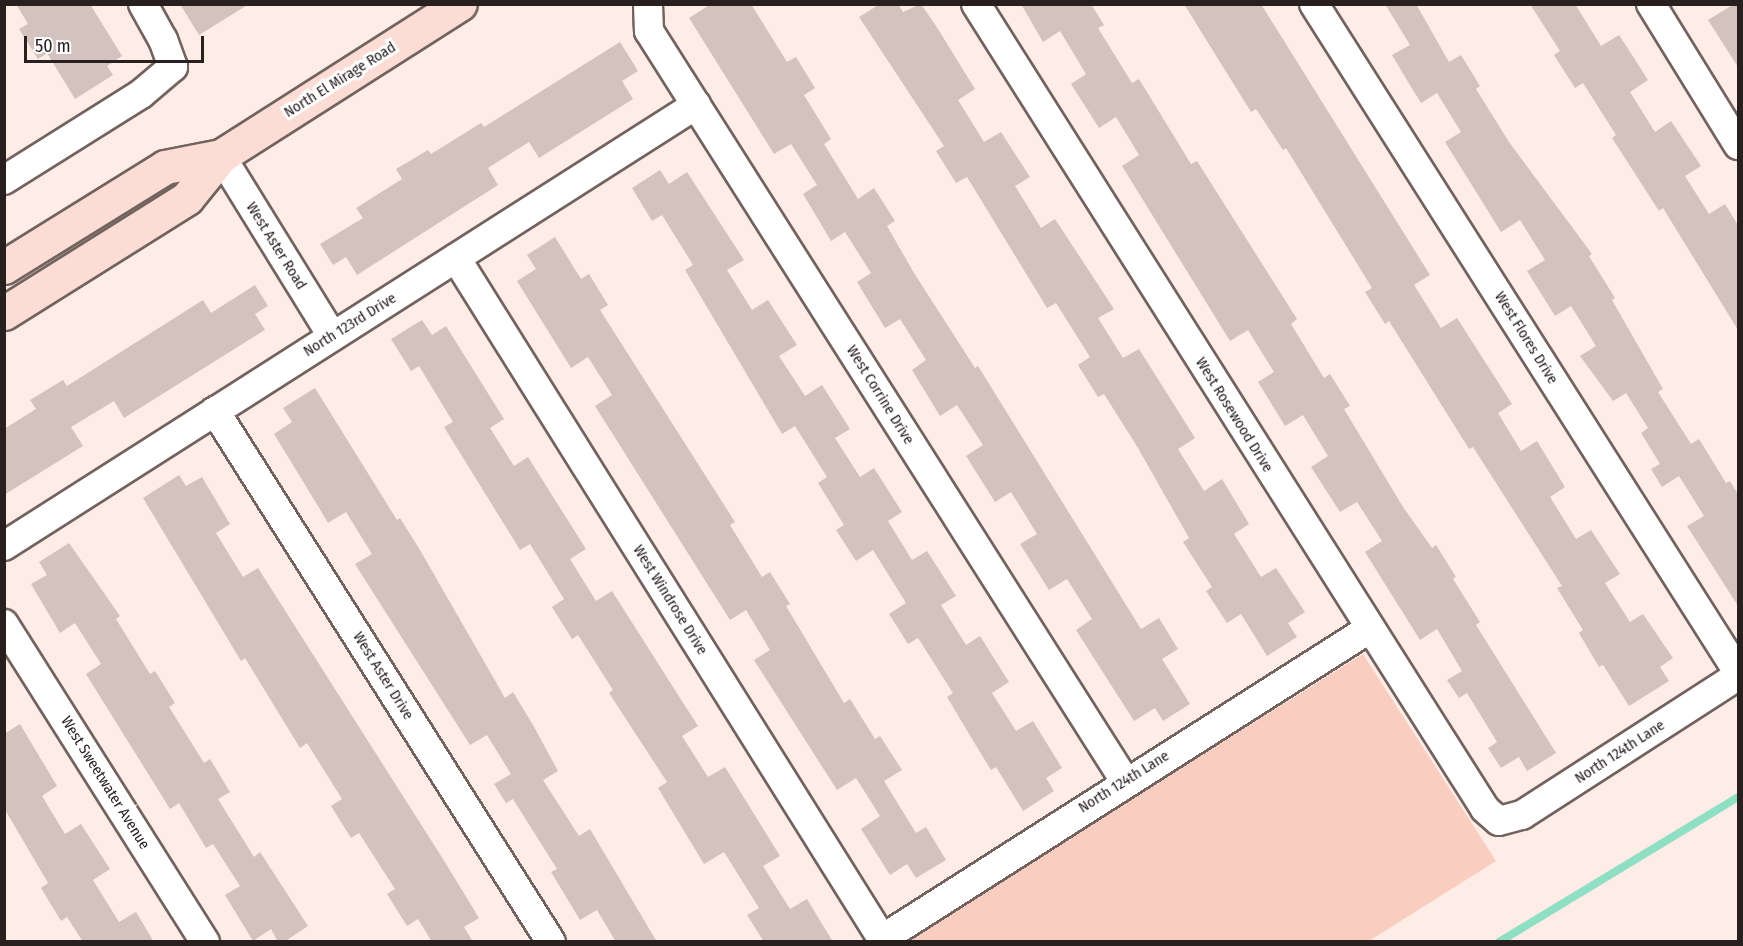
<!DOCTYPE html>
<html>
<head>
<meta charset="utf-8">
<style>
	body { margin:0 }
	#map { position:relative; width:1743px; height:946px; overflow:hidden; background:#feece7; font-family:"Fira Sans Condensed",sans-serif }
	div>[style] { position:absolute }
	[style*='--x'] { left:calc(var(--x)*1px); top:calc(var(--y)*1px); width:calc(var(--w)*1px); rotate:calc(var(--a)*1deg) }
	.green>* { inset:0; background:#f9cec1 }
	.stream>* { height:8px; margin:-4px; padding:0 4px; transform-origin:4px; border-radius:4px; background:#8fdfc4 }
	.building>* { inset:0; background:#d3c2bd }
	.roads { filter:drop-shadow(2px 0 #72635f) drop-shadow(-2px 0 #72635f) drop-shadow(0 2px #72635f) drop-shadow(0 -2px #72635f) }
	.street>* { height:28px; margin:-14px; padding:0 14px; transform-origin:14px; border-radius:14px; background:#fff }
	.secondary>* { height:33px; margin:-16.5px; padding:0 16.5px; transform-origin:16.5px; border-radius:16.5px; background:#fcddd5 }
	span { translate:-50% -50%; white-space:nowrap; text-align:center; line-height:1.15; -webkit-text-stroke:6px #fff; paint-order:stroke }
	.street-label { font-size:15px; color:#27201f }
	.frame { position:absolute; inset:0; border:6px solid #27201f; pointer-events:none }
	.scale { position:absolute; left:24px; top:36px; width:180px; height:27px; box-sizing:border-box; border:3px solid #27201f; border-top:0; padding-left:8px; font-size:18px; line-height:21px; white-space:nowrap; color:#27201f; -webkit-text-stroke:4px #fff; paint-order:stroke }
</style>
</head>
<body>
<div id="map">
	<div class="green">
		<i style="clip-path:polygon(1363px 654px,1496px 861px,1369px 941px,905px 941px)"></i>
	</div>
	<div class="stream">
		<i style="--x:1499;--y:942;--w:280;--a:-31.2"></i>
	</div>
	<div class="building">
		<i style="clip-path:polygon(16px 4px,90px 4px,122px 56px,107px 66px,113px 75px,75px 99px,47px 53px,38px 59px,19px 29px,28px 24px)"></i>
		<i style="clip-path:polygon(180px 4px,249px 4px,199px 35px)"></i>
		<i style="clip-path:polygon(711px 4px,751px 4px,787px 62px,796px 57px,815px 88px,804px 95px,831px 139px,824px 144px,858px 199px,874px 188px,895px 221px,887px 226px,914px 273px,975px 368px,978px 366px,1141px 629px,1159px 618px,1178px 649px,1162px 659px,1190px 704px,1163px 721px,1155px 708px,1134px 721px,1076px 630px,1092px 619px,1067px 579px,1049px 590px,1020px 544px,1037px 534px,1011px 492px,995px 502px,966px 456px,983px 445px,957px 405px,940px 416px,912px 370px,926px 360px,900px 319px,885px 328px,857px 282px,871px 273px,845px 232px,831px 241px,803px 194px,817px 185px,791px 144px,774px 154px,689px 18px)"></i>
		<i style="clip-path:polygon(880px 4px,898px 4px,903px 12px,921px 4px,938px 29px,975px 89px,958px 100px,984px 142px,1001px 132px,1030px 177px,1015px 186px,1041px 228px,1055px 219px,1114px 309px,1098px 318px,1123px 358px,1139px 349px,1195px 438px,1178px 449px,1204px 491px,1222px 479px,1249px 524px,1234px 534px,1261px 577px,1276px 568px,1305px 612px,1288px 623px,1297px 637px,1267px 656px,1241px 614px,1227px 623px,1206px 591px,1212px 587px,1183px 542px,1189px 538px,1138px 448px,1104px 394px,1098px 397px,1078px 365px,1090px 357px,1056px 303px,1047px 308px,967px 177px,956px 183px,936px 151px,944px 146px,859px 17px)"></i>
		<i style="clip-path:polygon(1021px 4px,1091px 4px,1104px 25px,1098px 28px,1132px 83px,1139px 79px,1191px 164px,1197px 161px,1297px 319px,1291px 324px,1324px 378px,1330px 374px,1350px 406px,1344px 409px,1403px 507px,1432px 548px,1436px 545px,1456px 577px,1453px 579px,1480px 622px,1476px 625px,1556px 753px,1527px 771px,1519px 757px,1501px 768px,1488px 748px,1497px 742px,1467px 693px,1459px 698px,1447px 680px,1462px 671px,1437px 629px,1420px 640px,1365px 552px,1382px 541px,1357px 502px,1340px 512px,1311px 467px,1328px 456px,1303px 415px,1285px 426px,1258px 382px,1274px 372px,1248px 330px,1230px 341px,1122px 166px,1139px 155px,1116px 117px,1099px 128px,1071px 84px,1086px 74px,1060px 31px,1043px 42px)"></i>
		<i style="clip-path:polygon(1184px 4px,1261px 4px,1430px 275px,1414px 285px,1441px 328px,1457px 318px,1512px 404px,1498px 413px,1521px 451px,1537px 441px,1565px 487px,1550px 497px,1576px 539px,1591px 530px,1620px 574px,1605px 583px,1630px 622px,1643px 614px,1673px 658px,1660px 667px,1669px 681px,1629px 706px,1603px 665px,1599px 667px,1579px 633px,1583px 630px,1557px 588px,1562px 586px,1528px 533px,1473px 447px,1469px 449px,1389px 321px,1385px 324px,1365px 292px,1372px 288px,1286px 148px,1283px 150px,1256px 109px,1251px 112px)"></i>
		<i style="clip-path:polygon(1385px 4px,1416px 4px,1449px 62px,1461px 55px,1480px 86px,1476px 89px,1509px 142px,1592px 254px,1589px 256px,1615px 298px,1612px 300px,1663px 389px,1658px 392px,1691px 444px,1699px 439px,1726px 483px,1730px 481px,1738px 494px,1738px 606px,1687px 526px,1704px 516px,1679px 476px,1662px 487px,1651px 469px,1660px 464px,1641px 433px,1648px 428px,1626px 393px,1613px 401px,1580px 356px,1596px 346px,1571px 306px,1555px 316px,1527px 271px,1545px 260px,1520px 220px,1501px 232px,1445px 142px,1461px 132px,1437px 93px,1421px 103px,1408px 82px,1392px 55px,1410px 45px)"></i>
		<i style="clip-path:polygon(1530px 4px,1575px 4px,1601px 46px,1619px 35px,1636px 61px,1648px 80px,1630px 92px,1655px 132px,1671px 121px,1701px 166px,1685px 176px,1709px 214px,1725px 204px,1738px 225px,1738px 330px,1663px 208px,1659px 211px,1612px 138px,1616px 135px,1583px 83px,1575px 88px,1554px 55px,1560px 51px)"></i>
		<i style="clip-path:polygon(1734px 4px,1738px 4px,1738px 67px,1708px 20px)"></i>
		<i style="clip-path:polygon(620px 42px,638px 71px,622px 81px,633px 99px,539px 158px,529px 142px,488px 168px,498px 185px,357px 275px,346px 257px,333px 265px,320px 244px,363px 218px,356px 208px,402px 179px,396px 169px,428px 150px,431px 154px,481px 123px,484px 127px)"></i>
		<i style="clip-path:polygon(660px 170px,669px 184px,687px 172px,744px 260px,727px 270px,752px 310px,768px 300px,797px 345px,779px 356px,805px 396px,822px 385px,850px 429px,835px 438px,860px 477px,874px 468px,902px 512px,888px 521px,912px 560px,927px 551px,956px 596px,941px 605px,966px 645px,980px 636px,1009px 682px,992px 693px,1016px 731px,1033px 721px,1062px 768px,1046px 778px,1054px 791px,1023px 811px,996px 767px,991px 770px,972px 739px,947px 697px,953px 693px,918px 638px,908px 644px,889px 614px,906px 603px,873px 550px,856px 561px,836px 530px,844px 525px,818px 483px,827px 477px,795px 426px,782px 434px,685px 270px,693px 265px,662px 215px,652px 221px,632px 188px)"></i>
		<i style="clip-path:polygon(555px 237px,581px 279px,589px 274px,608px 305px,600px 310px,735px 522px,730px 525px,762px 577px,770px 572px,790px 604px,786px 606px,844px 703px,850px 699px,875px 739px,880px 736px,902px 770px,884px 781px,916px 833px,926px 827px,946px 860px,916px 878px,907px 864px,890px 875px,861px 829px,880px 816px,856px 778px,837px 790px,754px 660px,770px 650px,746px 610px,730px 620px,595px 406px,612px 395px,588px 357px,571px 368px,517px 281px,536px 269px,527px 255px)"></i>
		<i style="clip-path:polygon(255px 285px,268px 306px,255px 314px,265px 330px,124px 418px,114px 401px,71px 427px,83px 446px,4px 495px,4px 429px,36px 409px,30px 400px,63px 380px,67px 386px,203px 300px,211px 313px)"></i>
		<i style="clip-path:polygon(422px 320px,432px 335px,446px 326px,504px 419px,490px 428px,514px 466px,528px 457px,586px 549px,570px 559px,596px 601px,612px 591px,680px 698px,698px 726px,682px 736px,708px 777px,725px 767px,759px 822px,780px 856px,763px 866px,790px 909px,807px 899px,833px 942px,764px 942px,747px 915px,759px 908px,724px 852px,704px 864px,658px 788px,667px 782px,609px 693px,613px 690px,578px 635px,572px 639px,552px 607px,564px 599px,530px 544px,520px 550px,444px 427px,453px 422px,419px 366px,411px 371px,391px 339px)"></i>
		<i style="clip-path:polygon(315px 388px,397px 520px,400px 518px,420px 550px,505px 698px,513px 692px,533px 725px,558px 771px,543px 780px,579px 836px,590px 829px,657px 942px,616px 942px,597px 910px,580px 920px,551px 872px,557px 869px,513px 799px,506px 803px,494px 784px,511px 774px,487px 735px,470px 745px,355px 564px,372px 554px,346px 512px,328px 523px,318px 506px,274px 434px,292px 422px,283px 408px)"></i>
		<i style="clip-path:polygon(179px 475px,186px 486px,202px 477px,230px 524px,216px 533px,243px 577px,258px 568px,443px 859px,479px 918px,464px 927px,473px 942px,432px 942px,418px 919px,407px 926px,387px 894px,395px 889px,359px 833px,351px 838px,331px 806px,342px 799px,307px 743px,300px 748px,245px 658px,241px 661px,143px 498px)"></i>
		<i style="clip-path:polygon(69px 543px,120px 616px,116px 619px,150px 674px,155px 671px,175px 703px,169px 707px,204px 763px,210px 759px,230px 792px,218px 799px,254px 857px,260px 852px,308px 926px,284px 942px,278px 942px,271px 929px,253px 941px,225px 895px,240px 886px,213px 844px,206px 848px,179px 803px,170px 809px,86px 674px,101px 664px,75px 623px,60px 633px,31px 584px,47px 575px,39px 562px)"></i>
		<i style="clip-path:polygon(20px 724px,57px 786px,42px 796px,65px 834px,81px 824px,110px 869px,93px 880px,119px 922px,136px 912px,154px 942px,83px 942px,67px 917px,61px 921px,41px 888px,48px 883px,4px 808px,4px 734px)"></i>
	</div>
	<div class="roads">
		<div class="street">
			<i style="--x:648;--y:4;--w:27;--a:88"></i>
			<i style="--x:649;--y:31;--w:888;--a:57.6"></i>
			<i style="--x:976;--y:4;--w:952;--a:57.69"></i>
			<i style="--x:1485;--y:809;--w:18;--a:41"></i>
			<i style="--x:1499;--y:821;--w:24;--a:-15"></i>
			<i style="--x:1522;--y:815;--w:257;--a:-32.8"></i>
			<i style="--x:1314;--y:4;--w:791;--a:57.6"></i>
			<i style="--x:1651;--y:4;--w:166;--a:58.3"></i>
			<i style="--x:221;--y:156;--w:211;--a:58.3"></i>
			<i style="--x:4;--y:180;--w:162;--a:-32.1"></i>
			<i style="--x:141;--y:94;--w:42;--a:-40.2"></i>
			<i style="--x:173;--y:67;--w:29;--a:-110"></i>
			<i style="--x:163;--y:40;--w:41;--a:-119.1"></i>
			<i style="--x:456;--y:258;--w:807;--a:57.96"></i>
			<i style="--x:215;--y:411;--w:628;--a:57.68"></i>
			<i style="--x:4;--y:546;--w:821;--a:-32.51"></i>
			<i style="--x:4;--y:624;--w:376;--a:57.7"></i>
			<i style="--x:882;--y:939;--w:577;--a:-32.48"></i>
		</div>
		<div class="secondary">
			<i style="--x:4;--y:267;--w:190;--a:-31.8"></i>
			<i style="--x:165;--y:167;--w:57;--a:-11.1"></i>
			<i style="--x:4;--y:313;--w:216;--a:-32.1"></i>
			<i style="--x:187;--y:198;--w:54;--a:-51"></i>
			<i style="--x:221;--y:156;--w:283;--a:-32.5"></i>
		</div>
	</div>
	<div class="street-label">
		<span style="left:340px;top:80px;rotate:-32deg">North El Mirage Road</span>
		<span style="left:276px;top:246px;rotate:58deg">West Aster Road</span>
		<span style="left:350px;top:325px;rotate:-32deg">North 123rd Drive</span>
		<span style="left:1526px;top:338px;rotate:58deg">West Flores Drive</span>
		<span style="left:880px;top:395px;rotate:58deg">West Corrine Drive</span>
		<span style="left:1234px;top:415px;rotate:58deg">West Rosewood Drive</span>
		<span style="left:670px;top:600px;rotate:58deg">West Windrose Drive</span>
		<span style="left:383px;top:676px;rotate:58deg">West Aster Drive</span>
		<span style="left:1620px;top:752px;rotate:-33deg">North 124th Lane</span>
		<span style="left:1124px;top:782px;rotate:-32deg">North 124th Lane</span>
		<span style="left:105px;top:783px;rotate:58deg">West Sweetwater Avenue</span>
	</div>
	<div class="frame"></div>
	<div class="scale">50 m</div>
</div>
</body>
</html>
